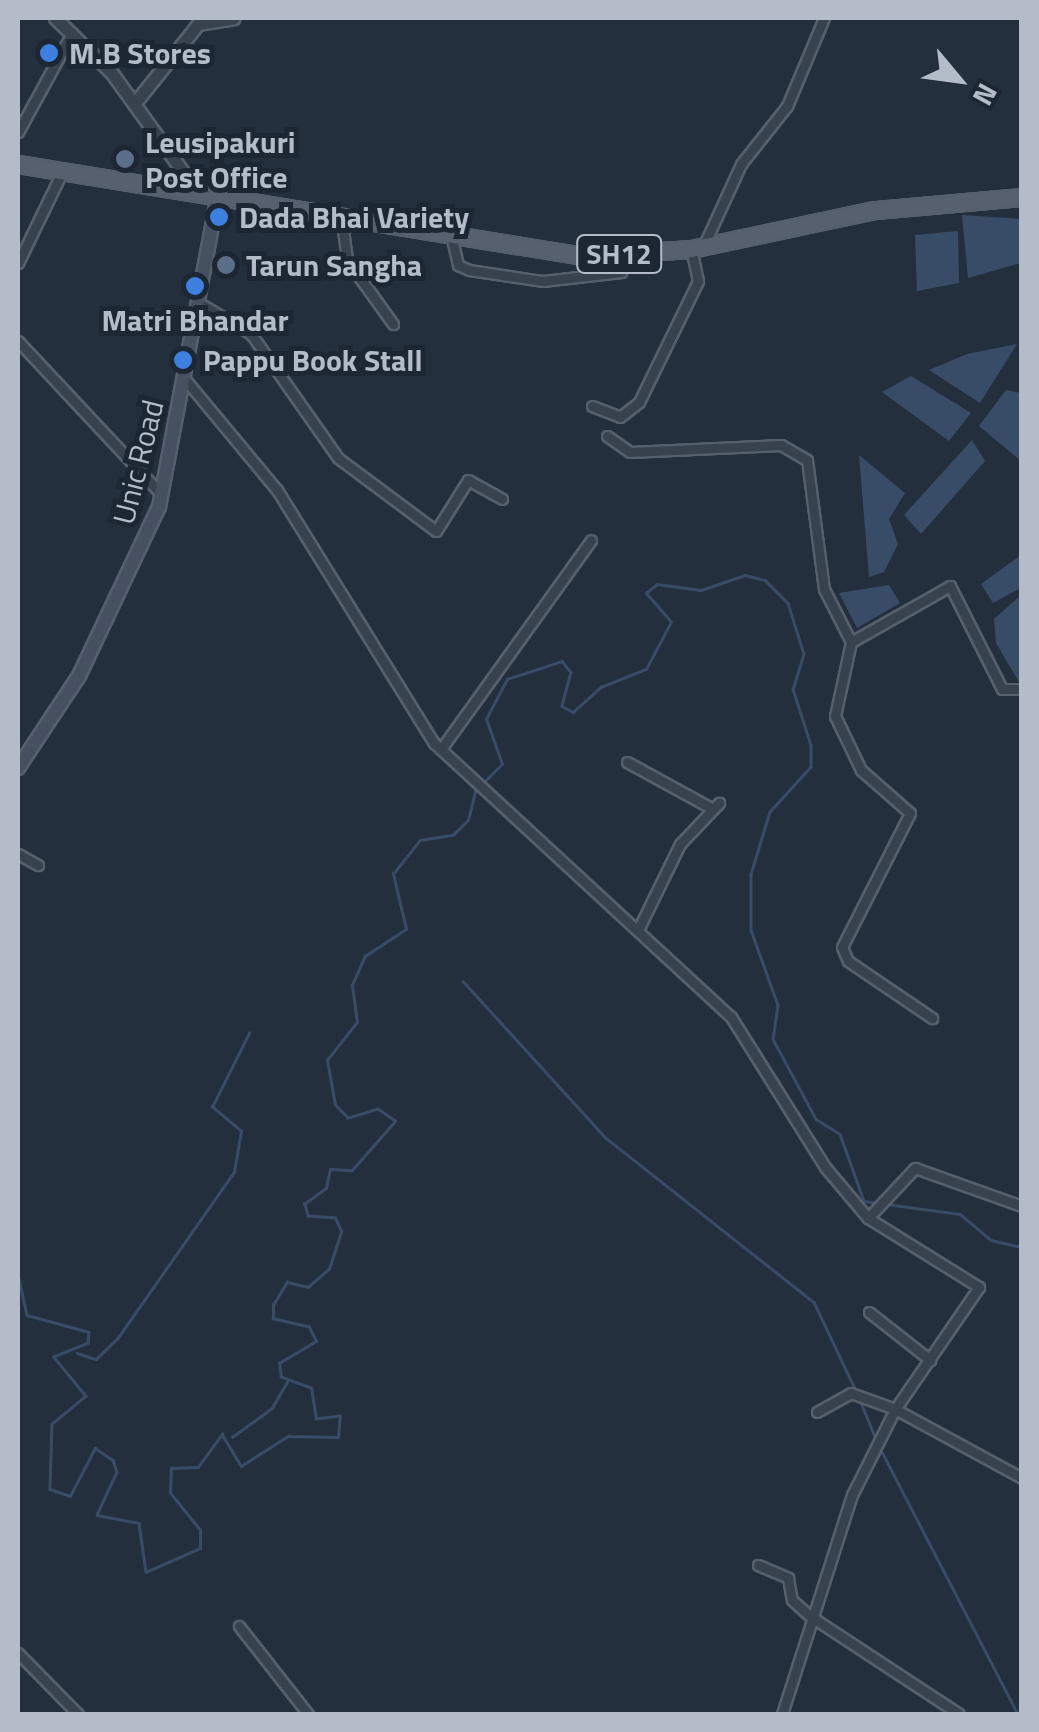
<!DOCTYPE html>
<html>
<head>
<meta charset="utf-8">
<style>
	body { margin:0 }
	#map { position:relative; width:1039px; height:1732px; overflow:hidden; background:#242f3e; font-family:"Titillium Web",sans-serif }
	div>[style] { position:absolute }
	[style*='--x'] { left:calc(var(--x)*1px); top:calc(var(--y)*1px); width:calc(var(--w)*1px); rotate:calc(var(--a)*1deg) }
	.water>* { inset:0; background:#394c67 }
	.stream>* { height:2.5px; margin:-1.25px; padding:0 1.25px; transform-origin:1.25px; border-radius:1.25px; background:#394c67 }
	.roads { filter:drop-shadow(2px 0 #565f6c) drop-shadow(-2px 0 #565f6c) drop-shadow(0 2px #565f6c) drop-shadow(0 -2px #565f6c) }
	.minor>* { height:9px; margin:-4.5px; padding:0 4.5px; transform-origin:4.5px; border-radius:4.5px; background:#38414e }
	.tertiary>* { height:11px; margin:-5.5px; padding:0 5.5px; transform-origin:5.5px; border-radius:5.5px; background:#38414e }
	.secondary>* { height:12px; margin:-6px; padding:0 6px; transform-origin:6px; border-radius:6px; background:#465061 }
	.primary>* { height:15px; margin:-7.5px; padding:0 7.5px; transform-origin:7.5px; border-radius:7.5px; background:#56606e }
	.dots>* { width:28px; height:28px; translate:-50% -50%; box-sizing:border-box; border:5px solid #1d2633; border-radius:50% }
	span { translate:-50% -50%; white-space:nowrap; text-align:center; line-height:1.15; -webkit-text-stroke:10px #1d2633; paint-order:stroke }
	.shield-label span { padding:2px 8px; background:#1d2633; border:2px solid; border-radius:8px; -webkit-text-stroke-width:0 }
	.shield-label { font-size:28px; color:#b4bcc9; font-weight:700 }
	.poi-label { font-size:30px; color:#b4bcc9; font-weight:700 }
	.left { translate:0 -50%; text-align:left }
	.street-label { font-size:30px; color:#b4bcc9 }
	.frame { position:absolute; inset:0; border:20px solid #b4bcc9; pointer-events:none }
	.north { position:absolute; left:909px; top:30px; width:100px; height:100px; -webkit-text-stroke:8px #1d2633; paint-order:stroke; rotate:119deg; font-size:28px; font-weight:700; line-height:40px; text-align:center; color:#b4bcc9 }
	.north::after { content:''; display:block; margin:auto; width:35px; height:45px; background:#b4bcc9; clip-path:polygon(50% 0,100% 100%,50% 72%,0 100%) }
</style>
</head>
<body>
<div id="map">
	<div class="water">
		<i style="clip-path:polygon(962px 215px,1021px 219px,1021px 263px,968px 278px)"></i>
		<i style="clip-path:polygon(958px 231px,959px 283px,917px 291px,915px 235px)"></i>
		<i style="clip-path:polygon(1017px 344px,980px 403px,929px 370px,967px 354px)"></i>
		<i style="clip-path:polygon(911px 376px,971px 413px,949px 441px,882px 392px)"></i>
		<i style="clip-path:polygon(1006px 390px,1021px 393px,1021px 461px,979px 426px)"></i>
		<i style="clip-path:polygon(972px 440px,985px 461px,921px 534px,904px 515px)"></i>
		<i style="clip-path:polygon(859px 455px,905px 493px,889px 519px,898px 544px,884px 572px,869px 577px)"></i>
		<i style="clip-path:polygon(1021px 555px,1021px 588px,993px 603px,981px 584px)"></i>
		<i style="clip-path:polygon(889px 585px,900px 603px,857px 628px,839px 593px)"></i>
		<i style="clip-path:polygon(1021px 595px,1022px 680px,1019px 682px,996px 643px,994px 619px)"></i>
	</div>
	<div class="stream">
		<i style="--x:463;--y:981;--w:212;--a:47.7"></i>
		<i style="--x:606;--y:1138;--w:265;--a:38.3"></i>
		<i style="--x:814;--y:1302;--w:101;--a:64.7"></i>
		<i style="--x:886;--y:1204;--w:75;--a:7.7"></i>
		<i style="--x:960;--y:1214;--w:40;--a:40"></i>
		<i style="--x:991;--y:1240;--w:32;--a:13"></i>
		<i style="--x:18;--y:1274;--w:42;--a:77.6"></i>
		<i style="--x:27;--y:1315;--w:64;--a:15.3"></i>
		<i style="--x:89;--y:1332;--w:11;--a:95"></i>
		<i style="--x:88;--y:1343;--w:37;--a:158"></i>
		<i style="--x:54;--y:1357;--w:50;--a:50.6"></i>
		<i style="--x:86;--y:1396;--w:44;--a:140.5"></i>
		<i style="--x:52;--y:1424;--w:65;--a:91.8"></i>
		<i style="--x:50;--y:1489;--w:21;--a:19"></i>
		<i style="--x:70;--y:1496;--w:54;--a:-62.5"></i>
		<i style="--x:95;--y:1448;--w:22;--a:34"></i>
		<i style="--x:113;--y:1460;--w:13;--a:72"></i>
		<i style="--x:117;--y:1472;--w:47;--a:114.9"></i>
		<i style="--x:97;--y:1515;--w:43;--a:10.8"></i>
		<i style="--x:139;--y:1523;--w:49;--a:81.9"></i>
		<i style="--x:146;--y:1572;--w:59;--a:-24"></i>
		<i style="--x:200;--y:1548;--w:18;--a:-90"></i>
		<i style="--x:200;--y:1530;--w:48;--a:-129"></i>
		<i style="--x:170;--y:1493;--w:25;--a:-88"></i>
		<i style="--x:171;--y:1468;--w:27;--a:-2"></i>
		<i style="--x:198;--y:1467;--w:41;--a:-54"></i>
		<i style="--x:222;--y:1434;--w:37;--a:59"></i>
		<i style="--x:241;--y:1466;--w:56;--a:-32.6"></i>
		<i style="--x:288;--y:1436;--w:50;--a:1.1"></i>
		<i style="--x:338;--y:1437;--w:21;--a:-85"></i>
		<i style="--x:340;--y:1416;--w:24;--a:173"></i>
		<i style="--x:316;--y:1419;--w:31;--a:-99"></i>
		<i style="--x:311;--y:1388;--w:32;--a:-160"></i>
		<i style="--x:281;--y:1377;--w:14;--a:-98"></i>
		<i style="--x:279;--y:1363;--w:43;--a:-30.7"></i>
		<i style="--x:316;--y:1341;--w:16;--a:-117"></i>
		<i style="--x:309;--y:1327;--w:37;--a:-167"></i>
		<i style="--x:273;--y:1319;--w:14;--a:-90"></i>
		<i style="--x:273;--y:1305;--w:27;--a:-59"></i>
		<i style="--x:287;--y:1282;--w:22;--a:13"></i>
		<i style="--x:308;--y:1287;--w:28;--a:-41"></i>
		<i style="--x:329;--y:1269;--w:40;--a:-72"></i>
		<i style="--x:341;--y:1231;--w:14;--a:-115"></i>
		<i style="--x:335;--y:1218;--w:27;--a:-176"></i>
		<i style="--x:308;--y:1216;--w:13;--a:-108"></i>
		<i style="--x:304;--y:1204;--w:27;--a:-36"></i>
		<i style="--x:326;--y:1188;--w:19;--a:-78"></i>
		<i style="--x:330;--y:1169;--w:22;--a:3"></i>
		<i style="--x:352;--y:1170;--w:65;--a:-48.7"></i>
		<i style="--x:395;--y:1121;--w:21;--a:-145"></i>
		<i style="--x:378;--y:1109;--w:31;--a:163"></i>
		<i style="--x:348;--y:1118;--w:18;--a:-135"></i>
		<i style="--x:335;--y:1105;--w:46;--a:-100.1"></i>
		<i style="--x:327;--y:1060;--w:48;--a:-51.7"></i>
		<i style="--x:357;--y:1022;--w:37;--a:-98"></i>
		<i style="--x:352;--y:985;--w:32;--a:-66"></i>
		<i style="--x:365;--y:956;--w:49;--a:-33.4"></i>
		<i style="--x:406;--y:929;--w:57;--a:-103.3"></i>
		<i style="--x:393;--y:874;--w:43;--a:-51.5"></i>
		<i style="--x:420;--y:840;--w:33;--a:-9"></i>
		<i style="--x:453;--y:835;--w:21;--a:-45"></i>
		<i style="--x:468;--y:820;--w:30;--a:-76"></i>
		<i style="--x:475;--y:791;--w:38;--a:-45"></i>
		<i style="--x:502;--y:764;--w:48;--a:-109.6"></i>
		<i style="--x:486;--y:719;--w:45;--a:-62.3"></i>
		<i style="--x:507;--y:679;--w:58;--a:-18.1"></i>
		<i style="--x:562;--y:661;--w:14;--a:51"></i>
		<i style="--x:571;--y:672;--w:35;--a:105"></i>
		<i style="--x:562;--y:706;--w:13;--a:29"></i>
		<i style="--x:573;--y:712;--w:38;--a:-42"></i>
		<i style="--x:601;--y:687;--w:48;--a:-21.8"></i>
		<i style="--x:646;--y:669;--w:53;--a:-62"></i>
		<i style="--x:671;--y:622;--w:38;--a:-131"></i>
		<i style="--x:646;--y:593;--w:14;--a:-39"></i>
		<i style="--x:657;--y:584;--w:44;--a:7.8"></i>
		<i style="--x:701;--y:590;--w:46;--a:-18.8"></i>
		<i style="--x:745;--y:575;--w:21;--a:14"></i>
		<i style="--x:765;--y:580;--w:33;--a:45"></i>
		<i style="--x:788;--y:603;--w:53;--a:72.6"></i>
		<i style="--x:804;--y:654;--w:37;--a:107"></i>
		<i style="--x:793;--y:689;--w:59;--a:72.2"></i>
		<i style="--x:811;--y:745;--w:22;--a:90"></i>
		<i style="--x:811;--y:767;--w:61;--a:132.3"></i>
		<i style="--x:770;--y:812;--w:65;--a:107"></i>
		<i style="--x:751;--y:874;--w:56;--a:90"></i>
		<i style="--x:751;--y:930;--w:80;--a:70.2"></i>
		<i style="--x:778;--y:1005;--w:34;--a:98"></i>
		<i style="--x:773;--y:1039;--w:91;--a:61.7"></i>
		<i style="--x:816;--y:1119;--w:28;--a:32"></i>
		<i style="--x:840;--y:1134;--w:71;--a:70.3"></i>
		<i style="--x:864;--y:1201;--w:14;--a:8"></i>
		<i style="--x:77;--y:1353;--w:20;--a:18"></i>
		<i style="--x:96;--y:1359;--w:29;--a:-44"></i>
		<i style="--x:117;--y:1339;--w:204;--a:-55"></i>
		<i style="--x:234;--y:1172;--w:42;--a:-80.3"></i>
		<i style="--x:241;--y:1131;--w:38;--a:-140"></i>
		<i style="--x:212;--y:1107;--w:83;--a:-63.4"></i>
		<i style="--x:860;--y:1400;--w:42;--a:67.7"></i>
		<i style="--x:232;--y:1437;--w:49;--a:-35.9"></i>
		<i style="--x:272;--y:1408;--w:32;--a:-60"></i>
		<i style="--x:879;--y:1446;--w:302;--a:62.6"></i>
	</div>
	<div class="roads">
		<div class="minor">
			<i style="--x:18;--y:132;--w:113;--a:-61.4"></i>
			<i style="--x:342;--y:223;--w:37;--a:82"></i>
			<i style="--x:347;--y:260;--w:79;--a:54.3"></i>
			<i style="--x:452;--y:239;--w:27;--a:77"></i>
			<i style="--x:458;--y:265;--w:12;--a:24"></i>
			<i style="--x:469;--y:270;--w:75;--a:8.5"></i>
			<i style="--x:543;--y:281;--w:79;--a:-6.6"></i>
			<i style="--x:621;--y:272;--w:18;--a:-93"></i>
			<i style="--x:703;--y:247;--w:91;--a:-65.4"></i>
			<i style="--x:741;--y:164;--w:74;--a:-51.6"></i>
			<i style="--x:787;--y:106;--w:95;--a:-67.2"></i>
			<i style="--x:18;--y:263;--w:97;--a:-64.2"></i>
			<i style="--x:201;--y:304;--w:58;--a:31"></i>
			<i style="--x:251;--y:334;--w:151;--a:54.9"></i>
			<i style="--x:338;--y:458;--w:122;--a:36.7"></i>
			<i style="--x:436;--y:531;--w:60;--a:-57.9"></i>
			<i style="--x:468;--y:480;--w:39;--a:29"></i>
			<i style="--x:18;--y:341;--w:211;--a:46.9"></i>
			<i style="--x:184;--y:378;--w:146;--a:50.3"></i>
			<i style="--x:277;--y:490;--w:298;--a:58.2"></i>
			<i style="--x:434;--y:743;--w:404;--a:42.7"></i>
			<i style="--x:731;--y:1017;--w:177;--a:57.9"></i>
			<i style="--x:825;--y:1167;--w:67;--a:49.9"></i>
			<i style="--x:868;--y:1218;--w:131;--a:31.9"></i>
			<i style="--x:979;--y:1287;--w:148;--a:124.5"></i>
			<i style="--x:895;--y:1409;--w:145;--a:28.5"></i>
			<i style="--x:592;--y:406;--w:30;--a:21"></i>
			<i style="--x:620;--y:417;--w:24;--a:-38"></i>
			<i style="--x:639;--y:402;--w:135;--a:-64"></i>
			<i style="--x:698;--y:281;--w:33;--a:-102"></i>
			<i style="--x:607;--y:436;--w:28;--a:35"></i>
			<i style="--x:630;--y:452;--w:151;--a:-2.7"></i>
			<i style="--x:781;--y:445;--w:30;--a:30"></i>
			<i style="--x:807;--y:460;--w:130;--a:82.5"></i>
			<i style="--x:824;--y:589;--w:59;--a:63"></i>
			<i style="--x:851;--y:642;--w:76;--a:102.2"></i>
			<i style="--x:835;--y:716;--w:60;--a:64.3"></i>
			<i style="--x:861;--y:770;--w:65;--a:41.3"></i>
			<i style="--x:910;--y:813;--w:150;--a:116.9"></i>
			<i style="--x:842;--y:947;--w:15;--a:67"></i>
			<i style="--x:848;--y:961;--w:102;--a:34.2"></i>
			<i style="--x:851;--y:642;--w:114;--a:-29.5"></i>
			<i style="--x:950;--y:586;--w:115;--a:63.2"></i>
			<i style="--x:1002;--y:689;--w:20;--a:0"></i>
			<i style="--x:441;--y:749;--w:257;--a:-54.3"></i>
			<i style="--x:627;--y:762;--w:98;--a:28.7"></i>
			<i style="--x:18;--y:854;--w:23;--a:29"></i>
			<i style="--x:638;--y:930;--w:96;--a:-64"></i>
			<i style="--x:680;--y:844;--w:57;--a:-46.4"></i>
			<i style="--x:868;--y:1218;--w:69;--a:-46.8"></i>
			<i style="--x:915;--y:1168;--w:114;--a:19.6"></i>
			<i style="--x:869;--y:1312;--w:78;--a:38.2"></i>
			<i style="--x:758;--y:1565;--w:33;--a:23"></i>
			<i style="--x:788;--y:1578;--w:22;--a:80"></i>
			<i style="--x:792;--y:1600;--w:24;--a:42"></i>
			<i style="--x:810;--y:1616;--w:178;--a:33.3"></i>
			<i style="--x:239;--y:1626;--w:112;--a:51.9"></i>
			<i style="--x:18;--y:1653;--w:86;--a:45.5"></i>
			<i style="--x:782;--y:1714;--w:230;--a:-72.3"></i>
			<i style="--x:852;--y:1495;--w:96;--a:-63.4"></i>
			<i style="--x:895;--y:1409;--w:47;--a:-160"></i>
			<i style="--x:851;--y:1393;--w:39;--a:151"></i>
		</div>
		<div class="tertiary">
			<i style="--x:55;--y:18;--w:78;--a:44"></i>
			<i style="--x:111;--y:72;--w:150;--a:54.2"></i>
			<i style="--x:134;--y:104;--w:102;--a:-51.3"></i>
			<i style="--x:198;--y:24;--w:36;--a:-9"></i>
		</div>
		<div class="secondary">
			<i style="--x:18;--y:768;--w:110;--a:-56.5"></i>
			<i style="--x:79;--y:676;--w:187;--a:-64.7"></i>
			<i style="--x:159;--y:507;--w:313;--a:-79.3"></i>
		</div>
		<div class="primary">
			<i style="--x:18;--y:164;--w:572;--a:9.25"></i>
			<i style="--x:583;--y:256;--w:108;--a:-3.7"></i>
			<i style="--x:691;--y:249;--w:188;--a:-12"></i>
			<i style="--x:875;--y:210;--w:148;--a:-5.1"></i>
		</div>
	</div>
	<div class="dots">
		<i style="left:49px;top:53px;background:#3f7fe0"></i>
		<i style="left:125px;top:159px;background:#5c6f8a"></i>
		<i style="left:219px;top:217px;background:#3f7fe0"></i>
		<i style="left:226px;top:265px;background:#5c6f8a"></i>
		<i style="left:195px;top:286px;background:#3f7fe0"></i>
		<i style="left:183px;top:360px;background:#3f7fe0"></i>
	</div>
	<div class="shield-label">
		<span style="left:619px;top:254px">SH12</span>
	</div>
	<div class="poi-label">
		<span class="left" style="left:69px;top:53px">M.B Stores</span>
		<span class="left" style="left:145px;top:159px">Leusipakuri<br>Post Office</span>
		<span class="left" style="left:239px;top:217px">Dada Bhai Variety</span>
		<span class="left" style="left:246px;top:265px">Tarun Sangha</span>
		<span style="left:195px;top:320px">Matri Bhandar</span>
		<span class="left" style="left:203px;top:360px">Pappu Book Stall</span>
	</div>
	<div class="street-label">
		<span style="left:138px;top:462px;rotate:-76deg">Unic Road</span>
	</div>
	<div class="frame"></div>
	<div class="north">N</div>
</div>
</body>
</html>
